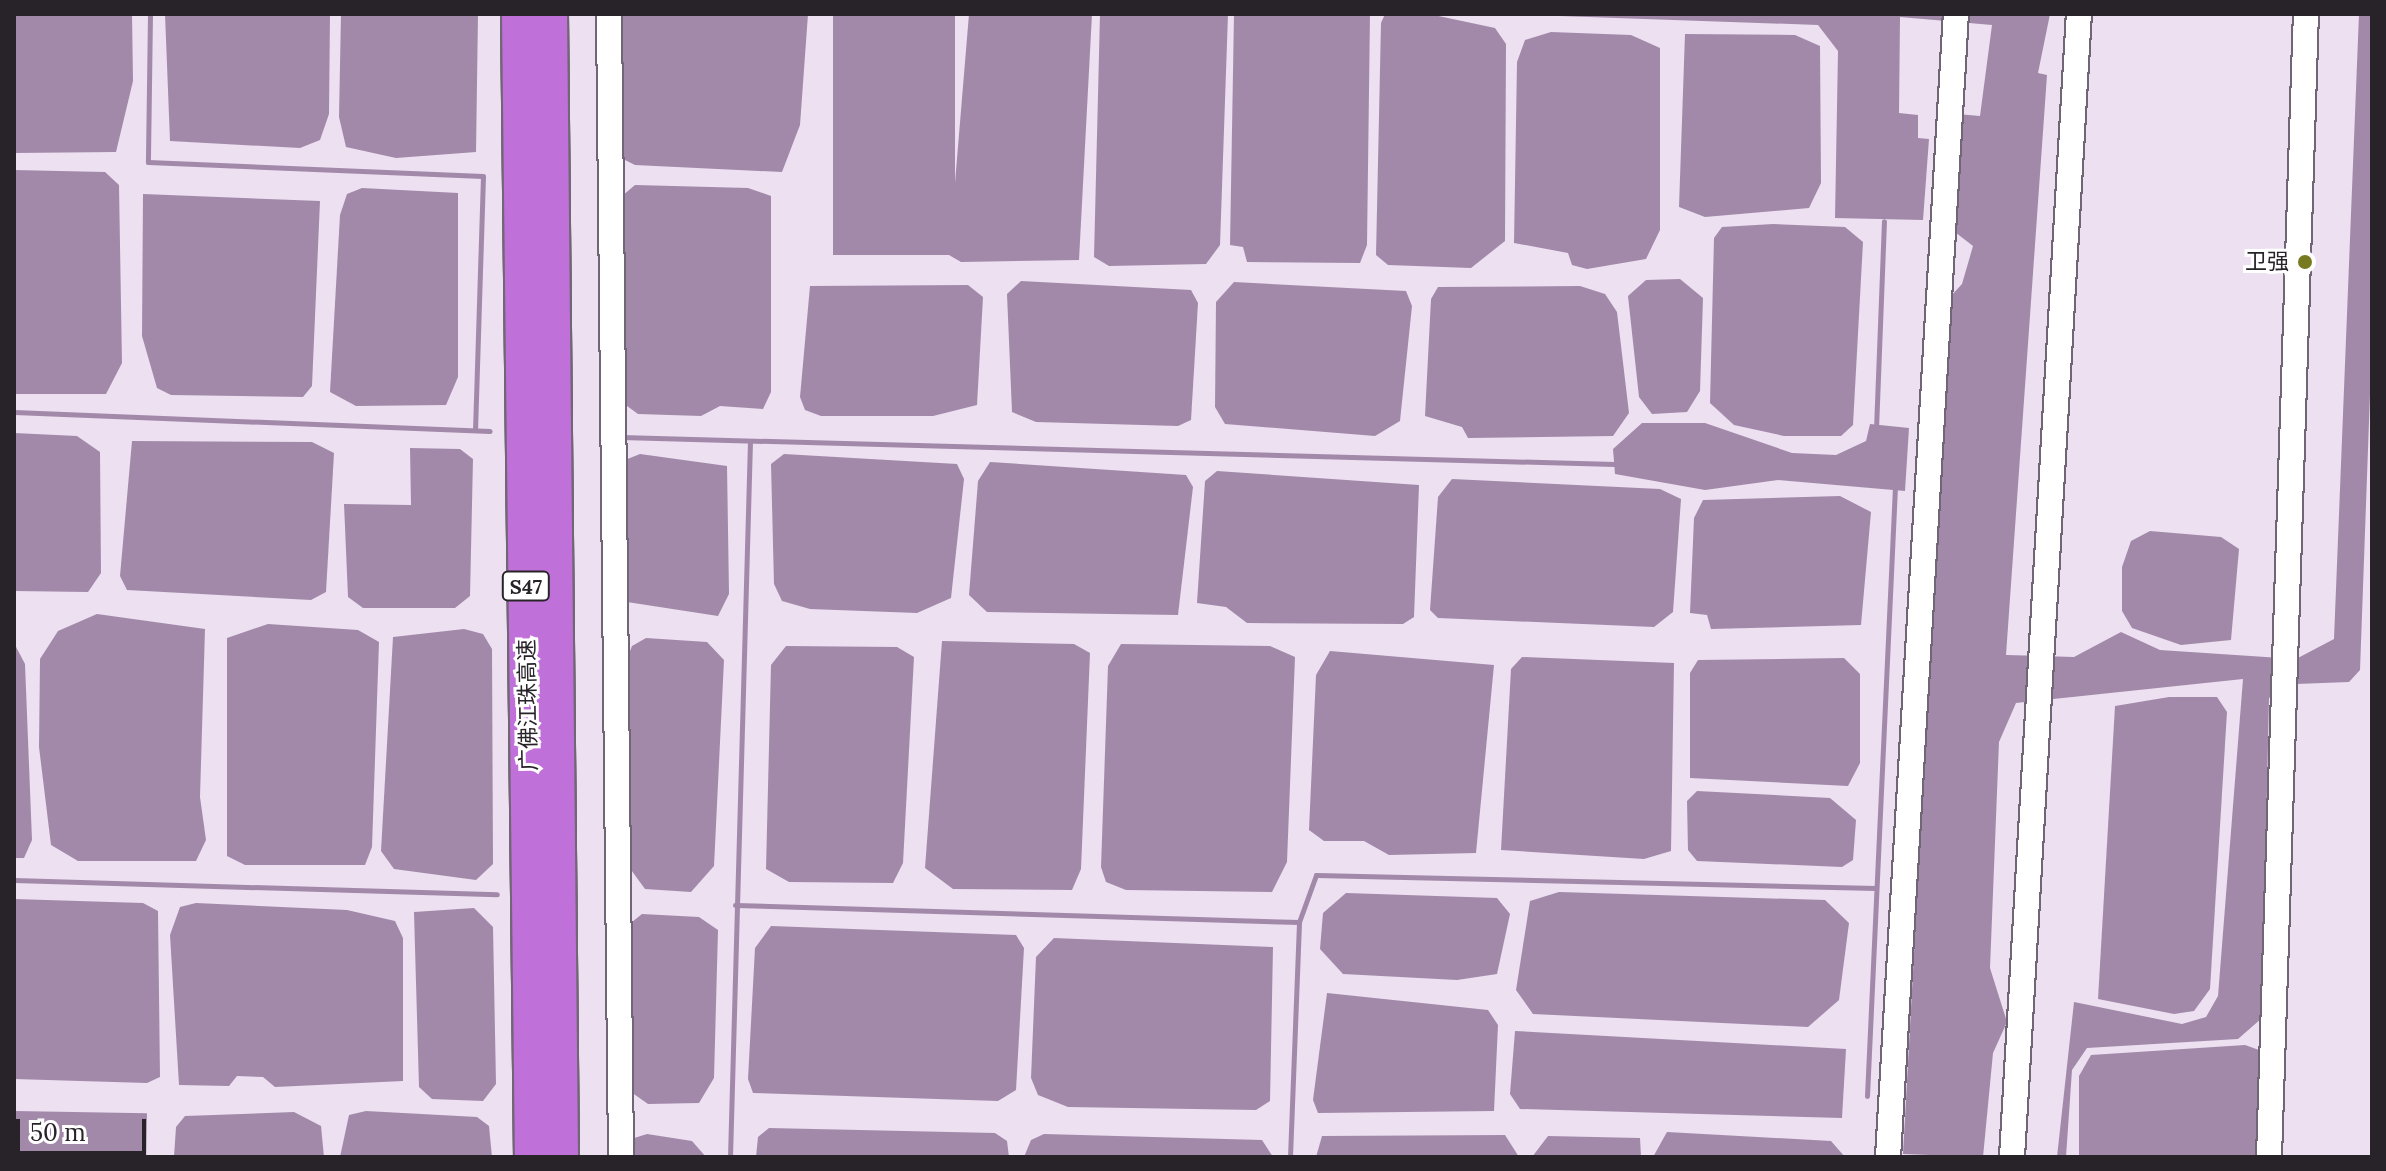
<!DOCTYPE html>
<html>
<head>
<meta charset="utf-8">
<style>
	body { margin:0 }
	#map { position:relative; width:2386px; height:1171px; overflow:hidden; background:#ece0f1; font-family:Lora,"Noto Sans SC",serif }
	div>[style] { position:absolute }
	[style*='--x'] { left:calc(var(--x)*1px); top:calc(var(--y)*1px); width:calc(var(--w)*1px); rotate:calc(var(--a)*1deg) }
	.water>* { inset:0; background:#a289aa; transform-origin:0 0 }
	.stream>* { height:5px; margin:-2.5px; padding:0 2.5px; transform-origin:2.5px; border-radius:2.5px; background:#a289aa }
	.roads { filter:drop-shadow(2px 0 #716675) drop-shadow(-2px 0 #716675) drop-shadow(0 2px #716675) drop-shadow(0 -2px #716675) }
	.minor>* { height:24px; margin:-12px; padding:0 12px; transform-origin:12px; border-radius:12px; background:#fff }
	.highway>* { height:36px; margin:-18px; padding:0 18px; transform-origin:18px; border-radius:18px; background:#c070d9 }
	.dots>* { width:22px; height:22px; translate:-50% -50%; box-sizing:border-box; border:4px solid #fff; border-radius:50% }
	span { translate:-50% -50%; white-space:nowrap; text-align:center; line-height:1.15; -webkit-text-stroke:6px #fff; paint-order:stroke }
	.shield-label span { padding:2px 6px; background:#fff; border:2px solid; border-radius:6px; -webkit-text-stroke-width:0 }
	.shield-label { font-size:20px; color:#282329; font-weight:700 }
	.poi-label { font-size:22px; color:#282329 }
	.right { translate:-100% -50%; text-align:right }
	.street-label { font-size:22px; color:#282329 }
	.frame { position:absolute; inset:0; border:16px solid #282329; pointer-events:none }
	.scale { position:absolute; left:16px; top:1119px; width:130px; height:36px; box-sizing:border-box; border:4px solid #282329; border-top:0; padding-left:10px; font-size:24px; line-height:28px; white-space:nowrap; color:#282329; -webkit-text-stroke:6px #fff; paint-order:stroke }
</style>
</head>
<body>
<div id="map">
	<div class="water">
		<i style="clip-path:polygon(14px 14px,132px 14px,133px 81px,116px 152px,14px 153px)"></i>
		<i style="clip-path:polygon(165px 14px,330px 14px,329px 114px,320px 140px,300px 148px,170px 141px)"></i>
		<i style="clip-path:polygon(341px 14px,478px 14px,476px 152px,396px 158px,346px 147px,339px 117px)"></i>
		<i style="clip-path:polygon(617px 14px,808px 14px,800px 125px,782px 172px,635px 165px,621px 158px)"></i>
		<i style="left:833px;top:14px;width:122px;height:241px"></i>
		<i style="clip-path:polygon(969px 14px,1092px 14px,1079px 260px,961px 262px,949px 255px)"></i>
		<i style="clip-path:polygon(1100px 14px,1228px 14px,1220px 245px,1206px 264px,1109px 266px,1094px 257px)"></i>
		<i style="clip-path:polygon(1234px 14px,1370px 14px,1367px 245px,1360px 263px,1247px 262px,1243px 247px,1230px 245px)"></i>
		<i style="clip-path:polygon(1429px 14px,1495px 28px,1506px 44px,1505px 241px,1471px 268px,1388px 265px,1376px 255px,1381px 23px,1385px 14px)"></i>
		<i style="clip-path:polygon(1502px 14px,2050px 14px,2038px 73px,2047px 75px,2006px 655px,2074px 657px,2121px 632px,2160px 650px,2296px 659px,2334px 639px,2359px 14px,2372px 14px,2372px 339px,2360px 670px,2349px 682px,2296px 684px,2269px 698px,2262px 1018px,2238px 1039px,2087px 1048px,2072px 1070px,2066px 1157px,2057px 1157px,2074px 1002px,2182px 1024px,2206px 1017px,2218px 996px,2243px 679px,2016px 703px,1999px 742px,1990px 968px,2007px 1022px,1993px 1053px,1983px 1157px,1903px 1154px,1950px 297px,1962px 284px,1973px 246px,1951px 229px,1957px 114px,1980px 116px,1992px 25px,1900px 17px,1899px 113px,1918px 115px,1918px 138px,1929px 139px,1923px 220px,1835px 218px,1838px 51px,1818px 25px)"></i>
		<i style="clip-path:polygon(1551px 32px,1631px 35px,1660px 48px,1660px 230px,1646px 259px,1587px 269px,1572px 265px,1568px 253px,1514px 243px,1517px 62px,1525px 40px)"></i>
		<i style="clip-path:polygon(1685px 34px,1795px 35px,1820px 46px,1821px 183px,1809px 208px,1705px 217px,1679px 207px)"></i>
		<i style="clip-path:polygon(14px 170px,105px 172px,119px 185px,122px 363px,106px 394px,14px 394px)"></i>
		<i style="clip-path:polygon(635px 185px,748px 188px,771px 196px,771px 392px,763px 409px,720px 406px,701px 416px,638px 414px,623px 403px,622px 196px)"></i>
		<i style="clip-path:polygon(362px 188px,458px 193px,458px 377px,446px 405px,356px 406px,330px 392px,340px 215px,347px 194px)"></i>
		<i style="clip-path:polygon(143px 194px,320px 201px,312px 386px,303px 397px,171px 395px,157px 388px,142px 336px)"></i>
		<i style="clip-path:polygon(1773px 224px,1845px 227px,1863px 242px,1853px 425px,1841px 436px,1784px 436px,1734px 425px,1710px 403px,1714px 238px,1722px 227px)"></i>
		<i style="clip-path:polygon(1680px 279px,1703px 298px,1700px 391px,1687px 412px,1652px 414px,1639px 397px,1628px 296px,1646px 280px)"></i>
		<i style="clip-path:polygon(1021px 281px,1191px 290px,1198px 303px,1191px 420px,1178px 426px,1036px 422px,1012px 412px,1007px 294px)"></i>
		<i style="clip-path:polygon(1234px 282px,1406px 291px,1412px 306px,1400px 421px,1375px 436px,1225px 424px,1215px 407px,1216px 302px)"></i>
		<i style="clip-path:polygon(968px 285px,983px 297px,977px 405px,933px 416px,821px 416px,805px 410px,800px 397px,810px 286px)"></i>
		<i style="clip-path:polygon(1580px 286px,1605px 294px,1617px 312px,1629px 413px,1613px 436px,1468px 438px,1462px 427px,1425px 416px,1431px 299px,1438px 287px)"></i>
		<i style="clip-path:polygon(1642px 423px,1705px 423px,1792px 453px,1836px 455px,1866px 441px,1870px 424px,1909px 428px,1905px 491px,1778px 480px,1705px 490px,1615px 474px,1613px 449px)"></i>
		<i style="clip-path:polygon(14px 433px,77px 436px,100px 452px,101px 573px,88px 592px,14px 591px)"></i>
		<i style="clip-path:polygon(132px 441px,312px 442px,334px 453px,326px 592px,311px 600px,127px 590px,120px 576px)"></i>
		<i style="clip-path:polygon(410px 448px,460px 449px,473px 459px,470px 596px,455px 608px,363px 608px,348px 597px,344px 504px,411px 505px)"></i>
		<i style="clip-path:polygon(640px 454px,727px 466px,729px 594px,718px 616px,627px 602px,625px 460px)"></i>
		<i style="clip-path:polygon(784px 454px,957px 464px,964px 479px,951px 598px,917px 613px,810px 609px,782px 601px,774px 584px,771px 464px)"></i>
		<i style="clip-path:polygon(990px 462px,1186px 475px,1193px 487px,1178px 615px,987px 612px,969px 595px,978px 481px)"></i>
		<i style="clip-path:polygon(1217px 471px,1419px 485px,1414px 617px,1403px 624px,1247px 623px,1226px 607px,1197px 603px,1205px 481px)"></i>
		<i style="clip-path:polygon(1452px 479px,1660px 489px,1681px 499px,1673px 612px,1654px 627px,1438px 618px,1430px 610px,1438px 497px)"></i>
		<i style="clip-path:polygon(1840px 496px,1871px 512px,1861px 625px,1711px 629px,1707px 615px,1690px 613px,1694px 518px,1703px 500px)"></i>
		<i style="clip-path:polygon(2150px 531px,2221px 537px,2239px 549px,2231px 640px,2181px 645px,2132px 628px,2122px 611px,2122px 567px,2131px 541px)"></i>
		<i style="clip-path:polygon(97px 614px,205px 629px,200px 797px,206px 840px,196px 861px,78px 861px,51px 845px,39px 747px,40px 659px,58px 631px)"></i>
		<i style="clip-path:polygon(268px 624px,358px 630px,379px 642px,372px 847px,365px 865px,245px 865px,227px 856px,227px 638px)"></i>
		<i style="clip-path:polygon(464px 629px,483px 634px,492px 649px,493px 864px,476px 880px,394px 869px,381px 851px,393px 637px)"></i>
		<i style="clip-path:polygon(646px 638px,707px 642px,724px 660px,714px 866px,691px 892px,645px 889px,629px 867px,626px 661px,632px 646px)"></i>
		<i style="clip-path:polygon(942px 641px,1074px 644px,1090px 653px,1081px 869px,1072px 890px,953px 889px,925px 868px)"></i>
		<i style="clip-path:polygon(14px 643px,25px 664px,32px 840px,24px 858px,14px 858px)"></i>
		<i style="clip-path:polygon(1121px 644px,1270px 646px,1295px 657px,1287px 862px,1272px 892px,1126px 890px,1106px 882px,1101px 867px,1108px 666px)"></i>
		<i style="clip-path:polygon(786px 646px,897px 647px,914px 657px,903px 863px,893px 883px,789px 882px,766px 869px,771px 665px)"></i>
		<i style="clip-path:polygon(1330px 651px,1494px 665px,1476px 853px,1389px 855px,1364px 841px,1324px 841px,1309px 830px,1316px 675px)"></i>
		<i style="clip-path:polygon(1522px 657px,1674px 663px,1671px 851px,1644px 859px,1501px 850px,1511px 669px)"></i>
		<i style="clip-path:polygon(1844px 658px,1860px 674px,1860px 763px,1848px 786px,1690px 778px,1690px 673px,1698px 660px)"></i>
		<i style="clip-path:polygon(2169px 697px,2217px 697px,2227px 712px,2210px 989px,2194px 1011px,2174px 1014px,2098px 999px,2115px 706px)"></i>
		<i style="clip-path:polygon(1697px 791px,1830px 798px,1856px 820px,1853px 860px,1842px 867px,1697px 861px,1688px 850px,1687px 801px)"></i>
		<i style="clip-path:polygon(1559px 892px,1825px 900px,1849px 923px,1839px 1000px,1808px 1027px,1533px 1014px,1516px 990px,1530px 901px)"></i>
		<i style="clip-path:polygon(1346px 893px,1497px 898px,1510px 914px,1497px 974px,1457px 980px,1343px 974px,1320px 949px,1323px 913px)"></i>
		<i style="clip-path:polygon(14px 899px,143px 903px,158px 911px,160px 1077px,147px 1083px,14px 1079px)"></i>
		<i style="clip-path:polygon(196px 903px,347px 910px,395px 921px,403px 938px,403px 1081px,275px 1087px,263px 1077px,237px 1076px,229px 1086px,179px 1085px,170px 935px,180px 907px)"></i>
		<i style="clip-path:polygon(474px 908px,493px 927px,496px 1084px,483px 1101px,432px 1099px,419px 1087px,414px 912px)"></i>
		<i style="clip-path:polygon(642px 914px,699px 917px,718px 930px,714px 1078px,699px 1103px,648px 1104px,631px 1092px,627px 926px)"></i>
		<i style="clip-path:polygon(771px 926px,1016px 935px,1024px 948px,1016px 1090px,998px 1101px,753px 1093px,748px 1079px,755px 948px)"></i>
		<i style="clip-path:polygon(1054px 938px,1273px 947px,1270px 1101px,1256px 1110px,1068px 1107px,1038px 1095px,1031px 1078px,1036px 957px)"></i>
		<i style="clip-path:polygon(1327px 993px,1488px 1010px,1498px 1025px,1494px 1111px,1318px 1113px,1313px 1100px)"></i>
		<i style="clip-path:polygon(1515px 1031px,1846px 1049px,1842px 1118px,1520px 1109px,1510px 1094px)"></i>
		<i style="clip-path:polygon(2245px 1045px,2259px 1050px,2258px 1157px,2079px 1157px,2079px 1076px,2091px 1055px)"></i>
		<i style="left:14px;top:1111px;width:133px;height:46px;rotate:1deg"></i>
		<i style="clip-path:polygon(366px 1111px,477px 1117px,489px 1126px,492px 1157px,340px 1157px,349px 1115px)"></i>
		<i style="clip-path:polygon(294px 1112px,321px 1126px,324px 1157px,174px 1157px,176px 1127px,185px 1116px)"></i>
		<i style="clip-path:polygon(769px 1128px,995px 1133px,1007px 1141px,1009px 1157px,756px 1157px,758px 1137px)"></i>
		<i style="clip-path:polygon(1667px 1132px,1831px 1141px,1845px 1157px,1653px 1157px)"></i>
		<i style="clip-path:polygon(647px 1134px,692px 1141px,706px 1157px,628px 1157px,631px 1139px)"></i>
		<i style="clip-path:polygon(1044px 1134px,1262px 1140px,1273px 1157px,1024px 1157px,1031px 1140px)"></i>
		<i style="clip-path:polygon(1505px 1135px,1519px 1157px,1316px 1157px,1322px 1136px)"></i>
		<i style="clip-path:polygon(1548px 1136px,1640px 1138px,1641px 1157px,1532px 1157px)"></i>
	</div>
	<div class="stream">
		<i style="--x:150;--y:14;--w:148;--a:90.8"></i>
		<i style="--x:148;--y:162;--w:335;--a:2.4"></i>
		<i style="--x:483;--y:176;--w:254;--a:91.8"></i>
		<i style="--x:14;--y:412;--w:476;--a:2.3"></i>
		<i style="--x:1876;--y:429;--w:208;--a:-87.8"></i>
		<i style="--x:621;--y:437;--w:994;--a:1.56"></i>
		<i style="--x:14;--y:880;--w:483;--a:1.7"></i>
		<i style="--x:735;--y:905;--w:564;--a:1.73"></i>
		<i style="--x:1867;--y:1096;--w:610;--a:-87.37"></i>
		<i style="--x:730;--y:1157;--w:716;--a:-88.4"></i>
		<i style="--x:1290;--y:1157;--w:235;--a:-87.8"></i>
		<i style="--x:1299;--y:922;--w:50;--a:-70.1"></i>
		<i style="--x:1316;--y:875;--w:560;--a:1.33"></i>
	</div>
	<div class="roads">
		<div class="minor">
			<i style="--x:609;--y:14;--w:1143;--a:89.4"></i>
			<i style="--x:1888;--y:1157;--w:1145;--a:-86.6"></i>
			<i style="--x:2012;--y:1157;--w:1145;--a:-86.65"></i>
			<i style="--x:2269;--y:1157;--w:1144;--a:-88.15"></i>
		</div>
		<div class="highway">
			<i style="--x:520;--y:14;--w:1143;--a:89.35"></i>
			<i style="--x:549;--y:14;--w:1143;--a:89.45"></i>
		</div>
	</div>
	<div class="dots">
		<i style="left:2305px;top:262px;background:#787a22"></i>
	</div>
	<div class="shield-label">
		<span style="left:526px;top:586px">S47</span>
	</div>
	<div class="poi-label">
		<span class="right" style="left:2289px;top:262px">卫强</span>
	</div>
	<div class="street-label">
		<span style="left:528px;top:705px;rotate:-91deg">广佛江珠高速</span>
	</div>
	<div class="frame"></div>
	<div class="scale">50 m</div>
</div>
</body>
</html>
